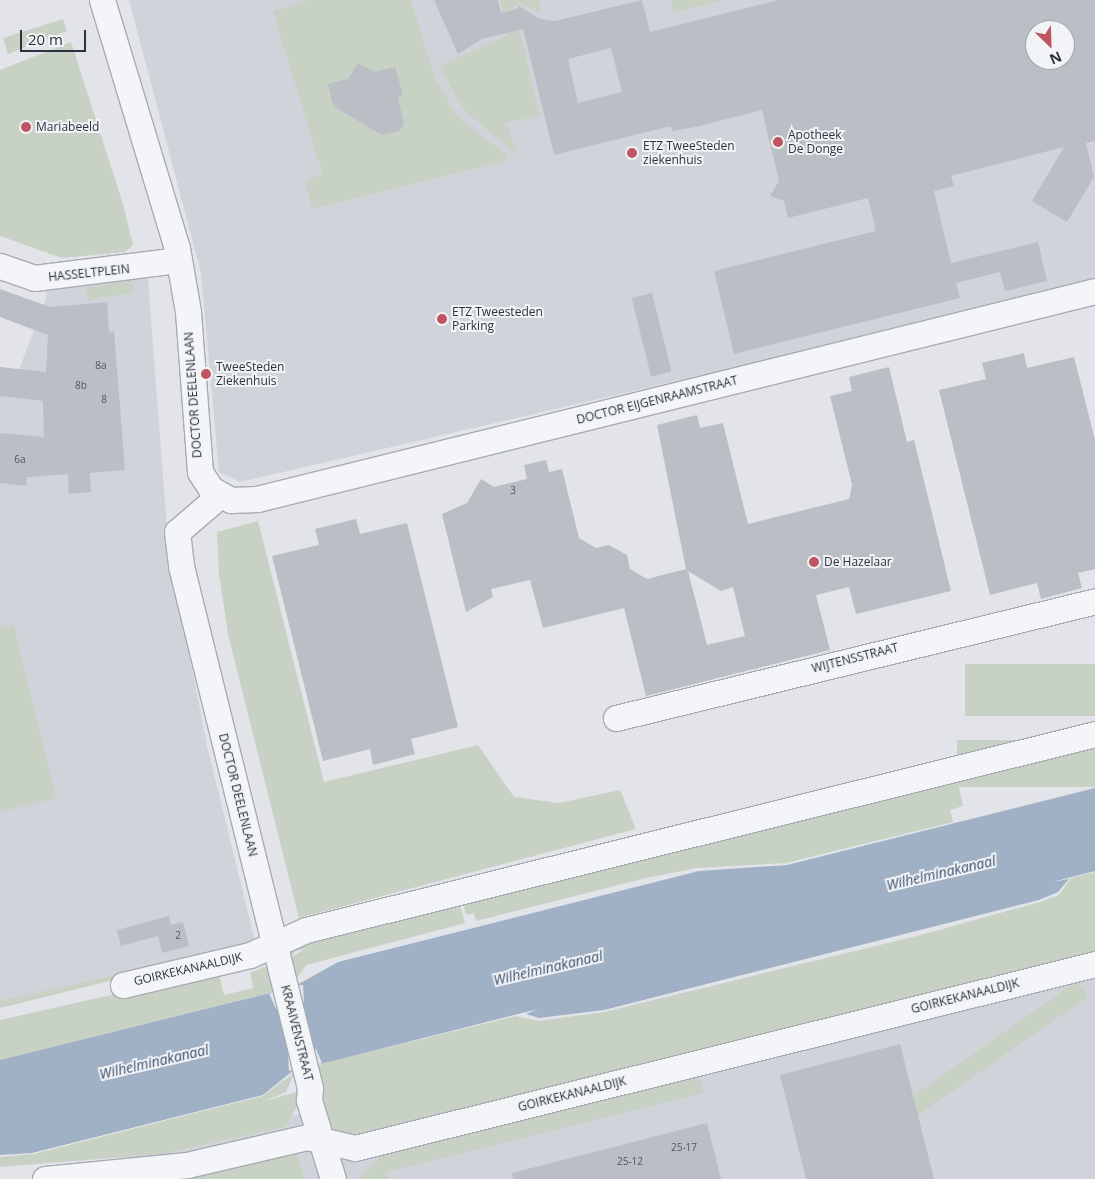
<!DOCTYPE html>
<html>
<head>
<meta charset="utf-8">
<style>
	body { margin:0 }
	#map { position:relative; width:1095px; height:1179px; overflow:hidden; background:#e2e4e9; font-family:"Open Sans",sans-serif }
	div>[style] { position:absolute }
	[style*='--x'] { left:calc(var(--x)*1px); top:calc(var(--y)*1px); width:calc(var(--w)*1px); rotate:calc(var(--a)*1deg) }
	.built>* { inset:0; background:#d0d4da }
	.green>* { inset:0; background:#c7d2c4; transform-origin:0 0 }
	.water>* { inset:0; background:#a1b1c5 }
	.building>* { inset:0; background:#babec5; transform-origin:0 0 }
	.roads { filter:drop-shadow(1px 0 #a8abb3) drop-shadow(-1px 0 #a8abb3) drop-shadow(0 1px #a8abb3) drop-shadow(0 -1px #a8abb3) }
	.minor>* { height:25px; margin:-12.5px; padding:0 12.5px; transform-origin:12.5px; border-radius:12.5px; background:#f4f5f8 }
	.dots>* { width:14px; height:14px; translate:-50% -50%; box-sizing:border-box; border:2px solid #f1f3f6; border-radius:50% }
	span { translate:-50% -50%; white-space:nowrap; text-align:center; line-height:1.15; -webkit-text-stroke:4px #f1f3f6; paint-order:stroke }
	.number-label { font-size:10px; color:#505560 }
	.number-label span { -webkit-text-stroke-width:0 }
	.poi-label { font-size:12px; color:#2c323f }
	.left { translate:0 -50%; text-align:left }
	.street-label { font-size:12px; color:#2c323f }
	.water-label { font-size:14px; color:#3a506f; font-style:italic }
	.north { position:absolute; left:1025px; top:20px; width:50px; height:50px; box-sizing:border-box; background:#f1f3f6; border:1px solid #a2a6ad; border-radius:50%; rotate:156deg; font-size:14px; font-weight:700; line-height:20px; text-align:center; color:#2c323f }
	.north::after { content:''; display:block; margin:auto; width:18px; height:22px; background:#c05562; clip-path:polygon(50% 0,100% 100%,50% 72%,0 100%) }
	.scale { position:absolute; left:20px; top:30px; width:66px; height:22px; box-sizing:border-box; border:2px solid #2c323f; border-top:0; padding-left:6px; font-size:15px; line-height:18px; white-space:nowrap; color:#2c323f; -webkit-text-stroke:4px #f1f3f6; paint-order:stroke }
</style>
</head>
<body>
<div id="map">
	<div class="built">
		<i style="clip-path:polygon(evenodd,129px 0,1095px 0,1095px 284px,240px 482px,219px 472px,201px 273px,129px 0,1035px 30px,1065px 30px,1065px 60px,1035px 60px,1035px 30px)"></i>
		<i style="clip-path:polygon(147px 267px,168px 541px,207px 746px,256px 945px,0 1004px,0 388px,11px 391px,47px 295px,36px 279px)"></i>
		<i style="clip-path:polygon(1095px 914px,1095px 1179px,38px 1179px)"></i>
	</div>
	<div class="green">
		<i style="clip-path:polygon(308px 0,411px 0,434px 76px,456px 115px,506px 155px,507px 161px,312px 209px,305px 180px,322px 173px,273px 11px)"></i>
		<i style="clip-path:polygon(500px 0,541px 0,539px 13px,521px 3px,514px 6px,540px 115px,506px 123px,518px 156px,464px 110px,439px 66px,508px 35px)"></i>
		<i style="clip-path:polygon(671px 0,723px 0,673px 13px)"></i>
		<i style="clip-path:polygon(63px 19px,67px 31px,8px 54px,3px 38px)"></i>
		<i style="clip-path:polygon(71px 42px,123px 204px,133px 245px,125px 252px,62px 258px,0 236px,0 70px)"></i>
		<i style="left:132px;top:280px;width:13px;height:47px;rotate:81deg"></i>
		<i style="clip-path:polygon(258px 521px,324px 782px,478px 745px,514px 797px,559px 803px,620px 790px,636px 829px,299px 918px,228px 634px,219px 574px,217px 532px)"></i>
		<i style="clip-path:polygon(14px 625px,56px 798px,0 812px,0 628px)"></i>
		<i style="left:1095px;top:664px;width:52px;height:130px;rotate:90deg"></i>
		<i style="left:1095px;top:740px;width:47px;height:138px;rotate:90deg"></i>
		<i style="clip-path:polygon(956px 774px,963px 806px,950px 810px,953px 822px,786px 863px,697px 868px,646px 878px,476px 921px,474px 913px,466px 915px,462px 898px)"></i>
		<i style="clip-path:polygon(1095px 872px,1095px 952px,354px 1136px,336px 1131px,328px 1121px,317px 1066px,328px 1062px,516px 1016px,539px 1021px,604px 1012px,921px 935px,1040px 902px,1059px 895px,1071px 878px)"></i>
		<i style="clip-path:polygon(458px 898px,465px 923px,306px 965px,296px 980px,292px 957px,305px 949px,295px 951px,290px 959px,288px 950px,309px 945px,307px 936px)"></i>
		<i style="clip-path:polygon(267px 966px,269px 966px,274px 992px,0 1060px,0 1020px,218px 971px,224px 995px,253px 988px,250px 973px)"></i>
		<i style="clip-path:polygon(120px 974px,122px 978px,0 1008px,0 1001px)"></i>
		<i style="left:1077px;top:981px;width:19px;height:301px;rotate:55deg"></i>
		<i style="clip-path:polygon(295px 1072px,286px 1092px,264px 1101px,297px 1092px,300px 1102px,285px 1127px,161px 1154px,0 1167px,0 1157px,34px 1154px,263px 1096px)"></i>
		<i style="clip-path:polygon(693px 1076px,701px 1082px,704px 1093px,386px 1172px,387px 1179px,358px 1179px,383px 1154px)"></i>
		<i style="clip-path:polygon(296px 1150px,305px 1179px,148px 1179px)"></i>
	</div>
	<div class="water">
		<i style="clip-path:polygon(1095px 788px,1095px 871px,1052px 882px,1069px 879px,1058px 892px,1039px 900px,604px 1010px,539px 1018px,526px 1014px,538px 1009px,317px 1065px,322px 1063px,316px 1049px,288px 1055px,289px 1071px,294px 1070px,263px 1095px,32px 1153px,0 1155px,0 1060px,274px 992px,269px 993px,276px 1009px,304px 1002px,303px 985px,297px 985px,338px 962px,699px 871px,787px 865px)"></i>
	</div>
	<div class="building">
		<i style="clip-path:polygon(evenodd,434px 0,498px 0,501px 13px,518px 9px,517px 5px,540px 19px,555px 21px,642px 0,650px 32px,779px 0,1095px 0,1095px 141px,1086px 143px,1094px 177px,1067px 222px,1032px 201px,1064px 147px,951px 176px,954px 186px,934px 191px,951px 263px,1038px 242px,1047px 281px,1005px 291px,1000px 272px,956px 283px,960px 298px,734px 354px,714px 271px,876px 231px,868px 198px,788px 218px,784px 201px,770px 196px,779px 181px,762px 110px,696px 127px,672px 131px,671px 126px,554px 155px,523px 29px,482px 39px,458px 54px,434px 0,1035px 30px,1065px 30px,1065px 60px,1035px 60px,1035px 30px,434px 0,611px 48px,622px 92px,578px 103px,568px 59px,611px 48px)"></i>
		<i style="clip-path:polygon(358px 63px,374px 72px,395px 67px,403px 95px,398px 97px,404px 124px,399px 131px,382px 135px,333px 106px,328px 84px,348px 79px)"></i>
		<i style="clip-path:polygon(0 289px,50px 307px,107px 302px,109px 332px,114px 331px,125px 470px,90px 473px,91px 492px,69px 494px,68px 474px,27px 477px,26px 486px,0 483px,0 433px,44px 437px,43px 401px,0 396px,0 367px,46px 372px,48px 335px,0 317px)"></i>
		<i style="left:652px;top:293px;width:81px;height:21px;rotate:76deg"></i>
		<i style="clip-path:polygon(1024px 353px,1027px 368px,1074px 357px,1095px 440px,1095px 569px,1078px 573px,1082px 588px,1041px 599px,1037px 583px,990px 595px,939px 390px,986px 379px,982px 363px)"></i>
		<i style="clip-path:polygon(evenodd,889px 367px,907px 442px,914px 440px,951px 591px,856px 614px,849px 587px,816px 595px,830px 650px,646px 696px,624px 608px,543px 628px,530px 580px,491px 589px,493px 597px,466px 612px,442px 514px,467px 503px,481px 479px,494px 487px,527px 479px,524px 465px,546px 460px,549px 472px,562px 469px,579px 538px,596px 548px,609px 545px,627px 555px,630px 569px,647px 579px,686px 569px,657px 425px,697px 415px,700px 428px,723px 423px,748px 524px,849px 499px,852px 485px,830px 396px,852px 391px,849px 377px,889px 367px,688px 571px,721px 591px,733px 587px,745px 636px,707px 645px,688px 571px)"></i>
		<i style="clip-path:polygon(356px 519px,360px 534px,407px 523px,458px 727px,411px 739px,415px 754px,373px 765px,370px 749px,323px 761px,272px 556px,319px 545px,315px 529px)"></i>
		<i style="clip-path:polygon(169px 916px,171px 925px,183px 922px,189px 946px,162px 953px,158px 936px,121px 946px,117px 930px)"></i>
		<i style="clip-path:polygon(900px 1044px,934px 1179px,806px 1179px,780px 1075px)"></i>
		<i style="clip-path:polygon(707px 1123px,721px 1179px,513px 1179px,512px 1173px)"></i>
	</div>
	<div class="roads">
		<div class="minor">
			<i style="--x:102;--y:0;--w:259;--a:73.2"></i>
			<i style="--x:177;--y:248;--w:65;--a:80.2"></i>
			<i style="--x:188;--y:312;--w:160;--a:85.7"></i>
			<i style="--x:200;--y:472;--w:20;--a:57"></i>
			<i style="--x:211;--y:489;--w:23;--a:29"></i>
			<i style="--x:231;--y:500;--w:26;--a:-2"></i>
			<i style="--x:257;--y:499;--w:863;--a:-13.94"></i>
			<i style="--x:0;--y:266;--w:36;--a:19"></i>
			<i style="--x:34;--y:278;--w:146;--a:-7.1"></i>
			<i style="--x:219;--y:496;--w:55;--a:139.4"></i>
			<i style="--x:177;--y:532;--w:34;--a:83"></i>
			<i style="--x:181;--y:566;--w:538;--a:76.12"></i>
			<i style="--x:310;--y:1088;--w:12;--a:95"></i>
			<i style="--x:309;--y:1100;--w:83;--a:73.1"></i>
			<i style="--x:616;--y:718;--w:493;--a:-13.7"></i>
			<i style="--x:123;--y:985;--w:130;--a:-13.3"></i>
			<i style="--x:250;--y:955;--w:61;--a:-24.1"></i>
			<i style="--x:306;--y:930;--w:813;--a:-13.95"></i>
			<i style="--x:45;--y:1179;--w:143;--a:-5.6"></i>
			<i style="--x:187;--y:1165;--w:123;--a:-13.1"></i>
			<i style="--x:307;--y:1137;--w:49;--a:12.9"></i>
			<i style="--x:355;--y:1148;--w:763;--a:-13.96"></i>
		</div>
	</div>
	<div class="dots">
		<i style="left:26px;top:127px;background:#c05562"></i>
		<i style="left:778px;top:142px;background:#c05562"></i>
		<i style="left:632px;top:153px;background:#c05562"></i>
		<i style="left:442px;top:319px;background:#c05562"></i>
		<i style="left:206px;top:374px;background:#c05562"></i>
		<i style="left:814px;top:562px;background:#c05562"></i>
	</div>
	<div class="number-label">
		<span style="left:101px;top:366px">8a</span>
		<span style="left:81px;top:386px">8b</span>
		<span style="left:104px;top:400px">8</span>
		<span style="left:20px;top:460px">6a</span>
		<span style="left:513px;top:491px">3</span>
		<span style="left:178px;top:936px">2</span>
		<span style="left:684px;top:1148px">25-17</span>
		<span style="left:630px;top:1162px">25-12</span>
	</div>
	<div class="poi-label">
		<span class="left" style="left:36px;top:127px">Mariabeeld</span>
		<span class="left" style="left:788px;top:142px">Apotheek<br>De Donge</span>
		<span class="left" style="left:643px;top:153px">ETZ TweeSteden<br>ziekenhuis</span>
		<span class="left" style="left:452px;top:319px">ETZ Tweesteden<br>Parking</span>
		<span class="left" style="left:216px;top:374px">TweeSteden<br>Ziekenhuis</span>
		<span class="left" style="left:824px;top:562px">De Hazelaar</span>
	</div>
	<div class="street-label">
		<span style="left:89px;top:273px;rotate:-6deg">HASSELTPLEIN</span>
		<span style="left:193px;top:395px;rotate:-94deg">DOCTOR DEELENLAAN</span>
		<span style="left:657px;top:400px;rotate:-14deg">DOCTOR EIJGENRAAMSTRAAT</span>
		<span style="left:855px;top:658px;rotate:-14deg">WIJTENSSTRAAT</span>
		<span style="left:238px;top:795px;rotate:76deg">DOCTOR DEELENLAAN</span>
		<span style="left:188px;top:969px;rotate:-13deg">GOIRKEKANAALDIJK</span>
		<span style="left:965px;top:996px;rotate:-14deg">GOIRKEKANAALDIJK</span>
		<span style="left:297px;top:1033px;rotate:76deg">KRAAIVENSTRAAT</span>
		<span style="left:572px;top:1094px;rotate:-14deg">GOIRKEKANAALDIJK</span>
	</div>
	<div class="water-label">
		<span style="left:941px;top:873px;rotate:-13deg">Wilhelminakanaal</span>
		<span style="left:548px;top:968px;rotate:-13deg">Wilhelminakanaal</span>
		<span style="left:154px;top:1062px;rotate:-13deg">Wilhelminakanaal</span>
	</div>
	<div class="north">N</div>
	<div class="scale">20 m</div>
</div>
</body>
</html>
